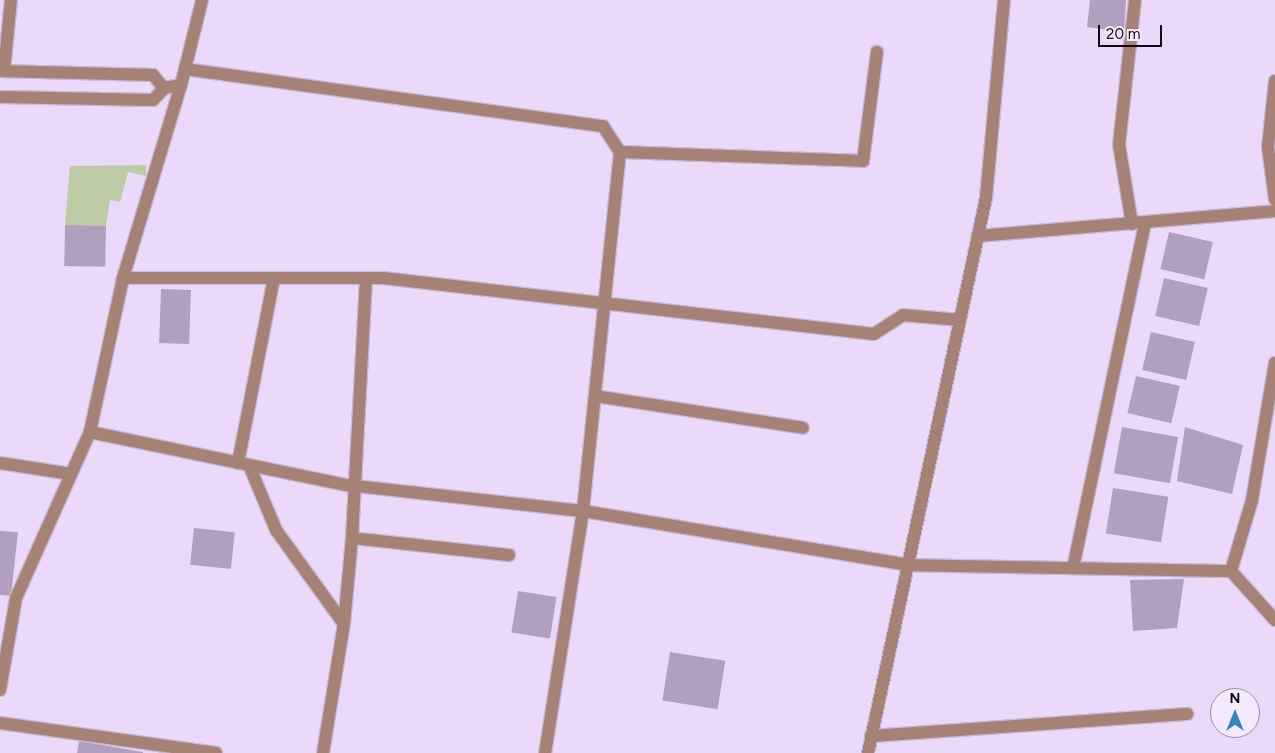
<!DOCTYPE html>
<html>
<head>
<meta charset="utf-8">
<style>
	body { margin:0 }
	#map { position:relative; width:1275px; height:753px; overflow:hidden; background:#ebd9fa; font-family:Figtree,sans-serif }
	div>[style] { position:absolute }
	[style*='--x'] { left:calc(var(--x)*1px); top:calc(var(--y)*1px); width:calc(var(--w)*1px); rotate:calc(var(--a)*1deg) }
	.green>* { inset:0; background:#bdcba9 }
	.building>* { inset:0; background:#b19fbe; transform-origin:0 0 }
	.roads { filter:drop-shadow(1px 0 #c8b8d5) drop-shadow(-1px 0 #c8b8d5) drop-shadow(0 1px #c8b8d5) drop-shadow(0 -1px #c8b8d5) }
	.minor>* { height:12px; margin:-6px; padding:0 6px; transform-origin:6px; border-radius:6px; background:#a68175 }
	.tertiary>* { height:12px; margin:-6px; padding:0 6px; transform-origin:6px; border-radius:6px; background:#a68175 }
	span { translate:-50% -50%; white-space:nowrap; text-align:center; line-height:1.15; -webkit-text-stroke:5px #f5e9fd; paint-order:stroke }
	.north { position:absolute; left:1210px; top:688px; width:50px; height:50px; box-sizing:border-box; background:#f5e9fd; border:1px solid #998f9f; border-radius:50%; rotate:0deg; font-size:14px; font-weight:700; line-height:20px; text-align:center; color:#0f0913 }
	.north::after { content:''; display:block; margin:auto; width:18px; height:22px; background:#3984b7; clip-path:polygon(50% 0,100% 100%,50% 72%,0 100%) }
	.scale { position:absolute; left:1098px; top:25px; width:64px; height:22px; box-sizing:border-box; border:2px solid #0f0913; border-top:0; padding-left:6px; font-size:15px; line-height:18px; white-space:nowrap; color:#0f0913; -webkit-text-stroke:4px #f5e9fd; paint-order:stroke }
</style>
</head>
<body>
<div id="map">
	<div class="green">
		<i style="clip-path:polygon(146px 165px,146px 176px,128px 172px,120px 202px,110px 200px,106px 226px,65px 225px,70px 166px)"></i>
	</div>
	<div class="building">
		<i style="clip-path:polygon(1090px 0,1126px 0,1124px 32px,1087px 27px)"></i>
		<i style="left:65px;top:225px;width:41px;height:41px;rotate:1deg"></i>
		<i style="left:1169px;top:232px;width:45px;height:38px;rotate:13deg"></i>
		<i style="left:1164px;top:278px;width:45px;height:39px;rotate:13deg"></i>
		<i style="left:161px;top:289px;width:30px;height:54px;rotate:2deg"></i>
		<i style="left:1151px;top:332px;width:45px;height:39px;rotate:13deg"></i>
		<i style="left:1136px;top:376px;width:45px;height:38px;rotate:13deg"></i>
		<i style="left:1122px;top:427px;width:57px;height:47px;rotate:10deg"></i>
		<i style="clip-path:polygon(1185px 427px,1243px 445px,1232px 494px,1177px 481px)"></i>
		<i style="left:1113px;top:488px;width:56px;height:46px;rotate:9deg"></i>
		<i style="left:194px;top:528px;width:41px;height:37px;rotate:6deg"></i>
		<i style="clip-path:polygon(0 531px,18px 532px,11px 596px,0 595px)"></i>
		<i style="clip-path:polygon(1184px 579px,1177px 628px,1133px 631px,1130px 580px)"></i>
		<i style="left:518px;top:591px;width:39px;height:42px;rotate:9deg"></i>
		<i style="left:670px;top:652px;width:56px;height:49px;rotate:9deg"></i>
		<i style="clip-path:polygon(79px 741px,143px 752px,143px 753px,77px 753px)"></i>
	</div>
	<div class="roads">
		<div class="minor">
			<i style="--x:185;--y:69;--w:422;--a:7.8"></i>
			<i style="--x:603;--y:126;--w:31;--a:57"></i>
			<i style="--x:620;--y:152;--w:361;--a:95.9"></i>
			<i style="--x:583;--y:511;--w:245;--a:98.9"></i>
			<i style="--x:4;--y:71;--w:71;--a:-84.4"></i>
			<i style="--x:1275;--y:81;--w:66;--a:96.1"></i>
			<i style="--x:1268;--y:147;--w:53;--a:82.5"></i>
			<i style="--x:620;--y:152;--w:243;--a:2.1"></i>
			<i style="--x:863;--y:161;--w:110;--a:-82.7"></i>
			<i style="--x:1132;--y:224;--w:80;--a:-99.3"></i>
			<i style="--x:1119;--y:145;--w:146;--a:-83.7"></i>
			<i style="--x:978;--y:236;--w:298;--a:-4.8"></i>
			<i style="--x:123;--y:278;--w:260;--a:0"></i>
			<i style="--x:383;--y:278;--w:494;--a:6.5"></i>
			<i style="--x:874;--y:334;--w:35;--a:-33"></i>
			<i style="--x:903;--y:315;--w:57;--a:5"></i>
			<i style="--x:595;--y:396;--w:210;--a:8.7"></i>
			<i style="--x:90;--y:432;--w:262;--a:11.7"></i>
			<i style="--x:347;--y:485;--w:237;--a:6.3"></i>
			<i style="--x:583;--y:511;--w:329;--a:9.4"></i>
			<i style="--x:908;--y:565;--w:323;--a:1.1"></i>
			<i style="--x:1231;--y:571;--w:66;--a:48.1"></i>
			<i style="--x:0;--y:463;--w:72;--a:8.8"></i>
			<i style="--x:238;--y:463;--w:188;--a:-79"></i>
			<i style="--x:249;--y:465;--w:70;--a:67.4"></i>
			<i style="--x:276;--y:530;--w:116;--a:54.1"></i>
			<i style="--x:352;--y:538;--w:158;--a:6.2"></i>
			<i style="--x:1073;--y:568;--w:353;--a:-78.2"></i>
			<i style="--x:1231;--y:571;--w:74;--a:-73.5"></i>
			<i style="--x:1252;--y:500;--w:139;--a:-80.5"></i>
			<i style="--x:0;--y:723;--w:218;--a:7.9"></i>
			<i style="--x:871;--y:736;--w:317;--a:-4"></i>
			<i style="--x:323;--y:753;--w:131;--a:-80.8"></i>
			<i style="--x:344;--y:624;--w:86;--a:-84.7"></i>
			<i style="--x:352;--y:538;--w:260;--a:-86.9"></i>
			<i style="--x:868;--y:753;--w:567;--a:-78"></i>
			<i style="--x:986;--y:198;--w:199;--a:-84.8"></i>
		</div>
		<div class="tertiary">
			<i style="--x:0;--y:71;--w:153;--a:1.5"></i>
			<i style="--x:153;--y:75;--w:17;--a:50"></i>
			<i style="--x:0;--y:97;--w:153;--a:1.1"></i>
			<i style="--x:153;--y:100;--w:16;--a:-47"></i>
			<i style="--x:164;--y:88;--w:17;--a:-10"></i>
			<i style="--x:181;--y:85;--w:88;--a:-76.1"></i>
			<i style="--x:0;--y:690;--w:93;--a:-80.1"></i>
			<i style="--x:16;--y:598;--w:182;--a:-66"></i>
			<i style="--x:90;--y:432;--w:157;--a:-77.9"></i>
			<i style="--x:123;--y:278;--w:202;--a:-73.3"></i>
		</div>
	</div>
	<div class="north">N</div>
	<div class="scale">20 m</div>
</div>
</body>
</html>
